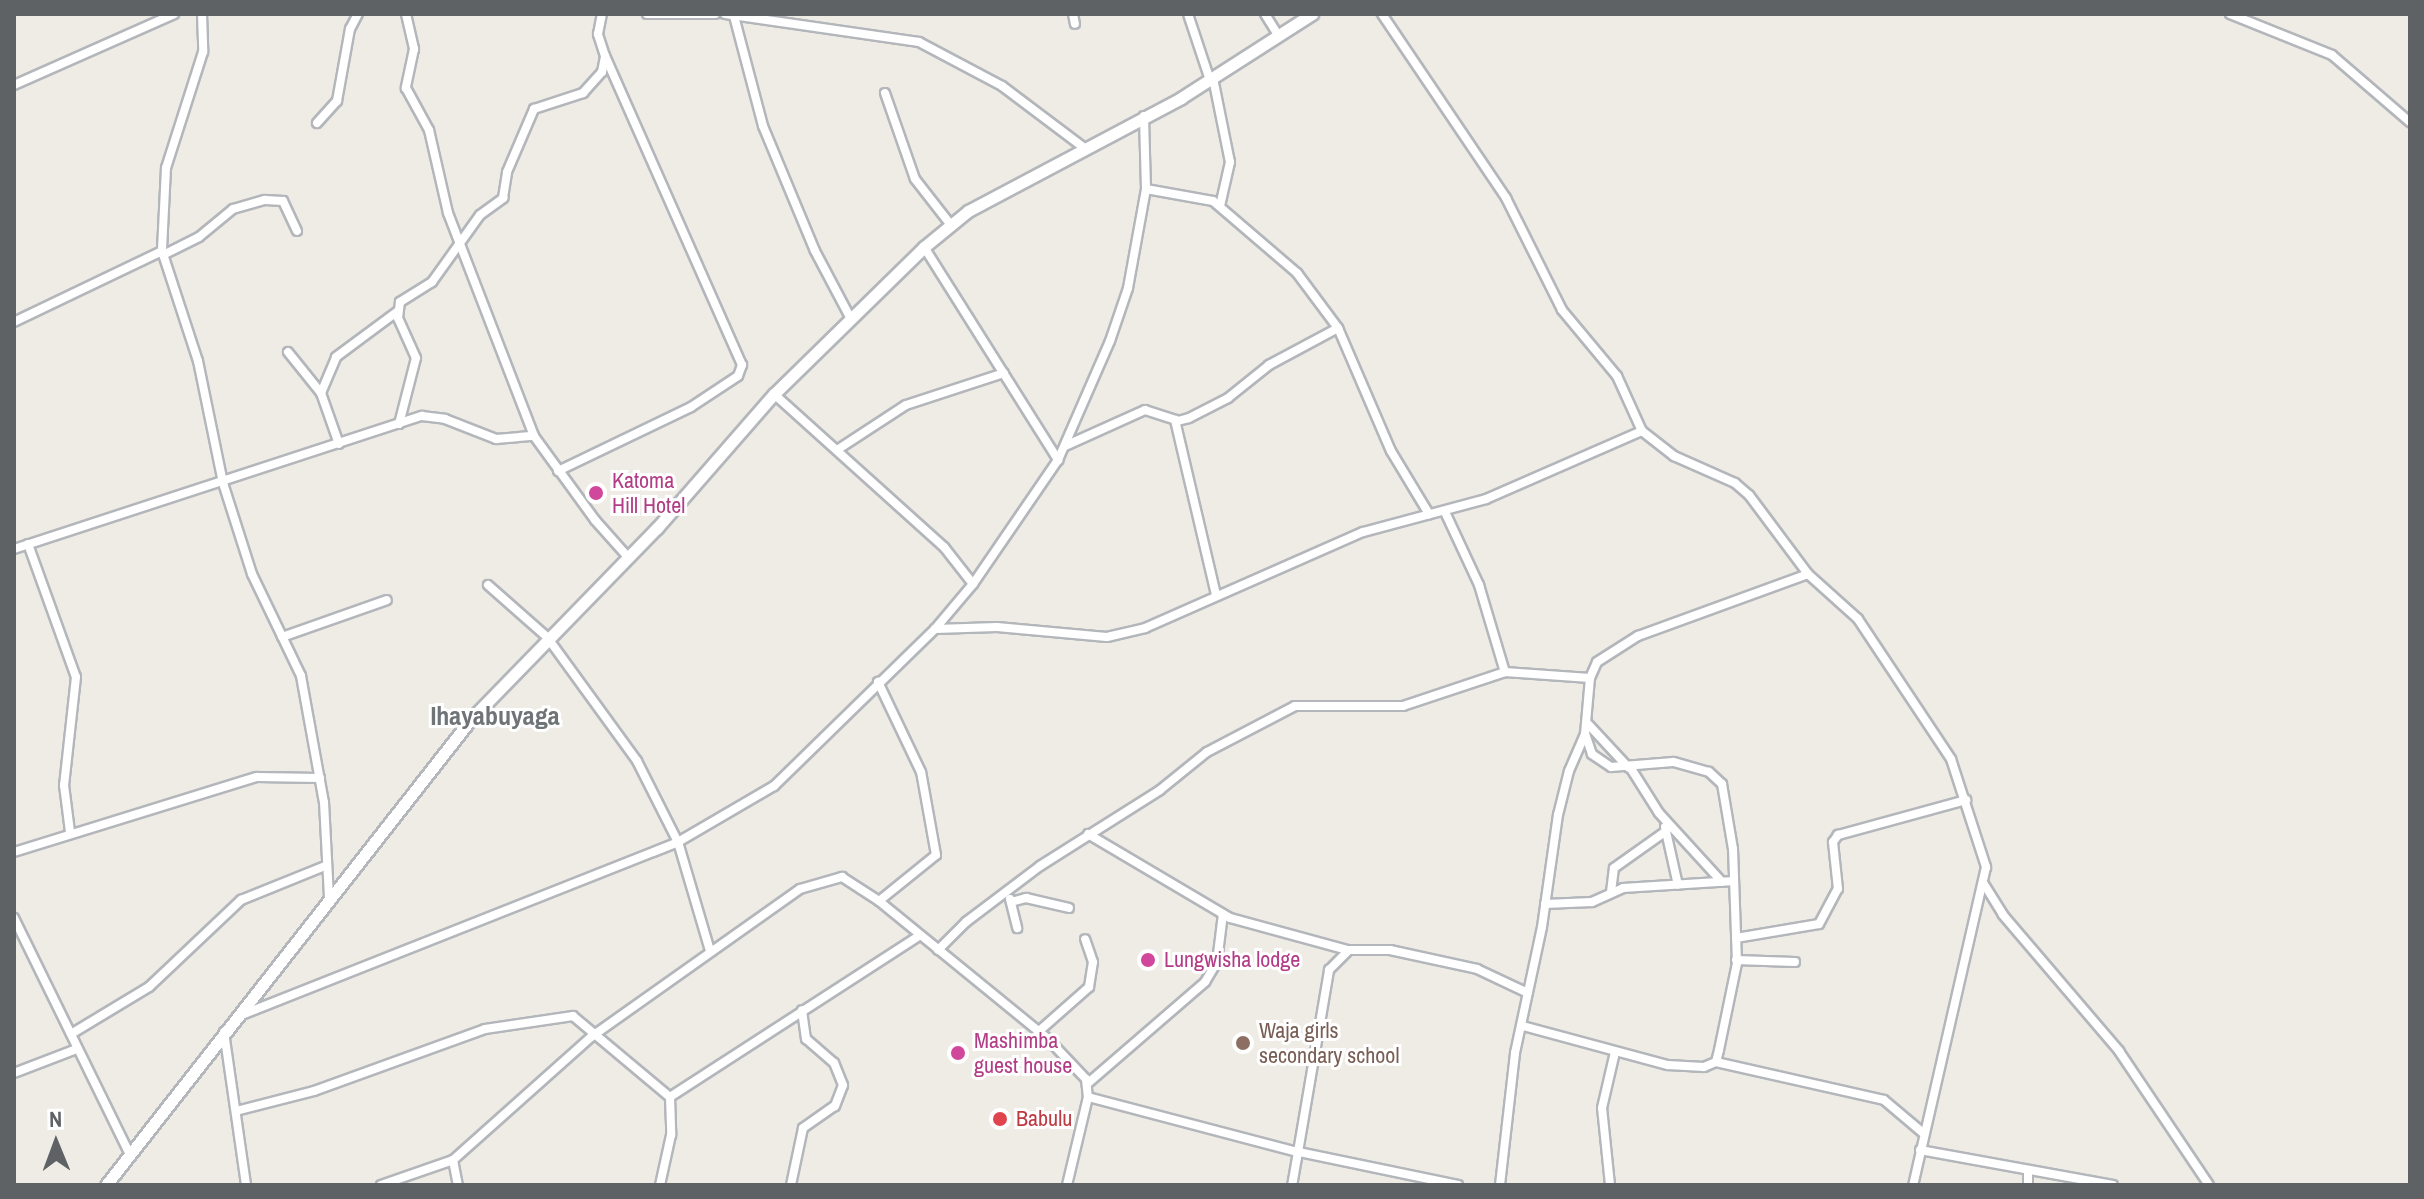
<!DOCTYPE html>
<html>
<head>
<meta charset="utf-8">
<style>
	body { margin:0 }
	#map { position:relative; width:2424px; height:1199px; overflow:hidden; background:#efece6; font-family:"Archivo Narrow",sans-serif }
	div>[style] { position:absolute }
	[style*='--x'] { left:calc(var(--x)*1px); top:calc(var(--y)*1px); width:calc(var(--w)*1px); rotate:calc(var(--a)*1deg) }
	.roads { filter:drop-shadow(2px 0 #b3b6ba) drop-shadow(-2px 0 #b3b6ba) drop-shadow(0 2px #b3b6ba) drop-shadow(0 -2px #b3b6ba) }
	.street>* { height:8px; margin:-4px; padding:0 4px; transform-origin:4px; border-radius:4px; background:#fff }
	.secondary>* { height:11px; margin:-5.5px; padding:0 5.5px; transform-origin:5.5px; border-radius:5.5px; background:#fff }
	.dots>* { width:22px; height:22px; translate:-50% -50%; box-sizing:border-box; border:4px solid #fff; border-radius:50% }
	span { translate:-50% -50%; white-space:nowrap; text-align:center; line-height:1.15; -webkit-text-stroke:6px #fff; paint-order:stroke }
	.hotel-label { font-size:22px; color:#b23c85 }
	.left { translate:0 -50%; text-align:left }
	.education-label { font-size:22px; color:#785e54 }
	.health-label { font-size:22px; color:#be3a42 }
	.quarter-label { font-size:26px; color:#6f7477; font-weight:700 }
	.frame { position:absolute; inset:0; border:16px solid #5e6265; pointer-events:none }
	.north { position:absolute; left:16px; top:1103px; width:80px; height:80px; -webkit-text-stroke:6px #fff; paint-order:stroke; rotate:359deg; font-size:22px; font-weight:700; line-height:32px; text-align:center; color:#5e6265 }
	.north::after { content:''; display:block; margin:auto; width:28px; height:36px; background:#5e6265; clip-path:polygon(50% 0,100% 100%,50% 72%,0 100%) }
</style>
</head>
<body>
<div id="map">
	<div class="roads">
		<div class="street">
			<i style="--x:202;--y:14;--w:38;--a:88"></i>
			<i style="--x:203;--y:52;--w:122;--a:107.7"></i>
			<i style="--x:166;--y:168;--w:83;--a:92.8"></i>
			<i style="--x:162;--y:251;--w:116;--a:71.9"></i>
			<i style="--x:198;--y:361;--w:125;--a:78.4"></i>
			<i style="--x:223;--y:483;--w:96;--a:72.3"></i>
			<i style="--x:252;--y:574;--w:113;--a:64.3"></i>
			<i style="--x:301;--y:676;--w:128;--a:79.7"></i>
			<i style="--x:324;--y:802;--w:97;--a:87"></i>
			<i style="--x:406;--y:14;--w:36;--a:77"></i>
			<i style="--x:414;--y:49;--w:40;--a:102"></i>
			<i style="--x:406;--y:88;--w:48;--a:61.3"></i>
			<i style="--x:429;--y:130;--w:85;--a:77.1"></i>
			<i style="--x:448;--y:213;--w:239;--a:68.9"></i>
			<i style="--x:534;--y:436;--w:104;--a:54"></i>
			<i style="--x:595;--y:520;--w:50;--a:48.3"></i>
			<i style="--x:647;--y:14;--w:68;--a:0"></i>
			<i style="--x:725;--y:14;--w:196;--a:8.2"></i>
			<i style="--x:919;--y:42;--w:94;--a:27.9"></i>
			<i style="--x:1002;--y:86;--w:101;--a:37"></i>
			<i style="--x:1073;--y:14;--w:10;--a:79"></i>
			<i style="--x:1188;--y:14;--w:70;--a:71.6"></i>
			<i style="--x:1265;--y:14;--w:26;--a:58"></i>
			<i style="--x:1382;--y:14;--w:222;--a:56"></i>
			<i style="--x:1506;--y:198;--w:125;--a:63.4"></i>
			<i style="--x:1562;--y:310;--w:86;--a:50.2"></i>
			<i style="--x:1617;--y:376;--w:60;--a:65.6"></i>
			<i style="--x:1642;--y:431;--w:41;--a:38"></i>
			<i style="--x:1674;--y:456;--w:67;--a:23.9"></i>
			<i style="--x:1735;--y:483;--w:18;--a:41"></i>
			<i style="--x:1749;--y:495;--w:99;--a:53.2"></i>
			<i style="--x:1808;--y:574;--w:67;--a:42"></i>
			<i style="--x:1858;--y:619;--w:168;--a:56.4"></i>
			<i style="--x:1951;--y:759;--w:114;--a:72"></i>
			<i style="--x:1986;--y:867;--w:326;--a:102.9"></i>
			<i style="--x:2230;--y:14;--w:110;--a:21.9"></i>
			<i style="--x:2332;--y:55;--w:103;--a:40.7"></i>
			<i style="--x:734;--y:16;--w:114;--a:75.2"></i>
			<i style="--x:763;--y:126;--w:135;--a:67.4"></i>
			<i style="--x:815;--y:251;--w:77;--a:62.1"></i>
			<i style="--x:1213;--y:78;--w:86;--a:78.6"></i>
			<i style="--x:1230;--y:162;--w:45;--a:102.8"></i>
			<i style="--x:14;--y:85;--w:175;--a:-23.9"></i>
			<i style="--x:885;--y:93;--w:91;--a:70.8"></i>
			<i style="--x:915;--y:179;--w:58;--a:52"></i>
			<i style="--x:317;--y:123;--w:30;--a:-48"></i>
			<i style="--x:337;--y:101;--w:73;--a:-79.8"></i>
			<i style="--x:350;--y:29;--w:17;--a:-62"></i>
			<i style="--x:1146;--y:189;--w:68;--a:10.2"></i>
			<i style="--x:1213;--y:201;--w:111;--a:40.6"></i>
			<i style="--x:1297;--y:273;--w:69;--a:53.3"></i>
			<i style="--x:1338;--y:328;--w:134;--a:66.7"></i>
			<i style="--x:1391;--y:451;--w:74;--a:58.9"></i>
			<i style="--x:924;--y:247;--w:252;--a:57.8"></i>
			<i style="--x:163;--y:255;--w:40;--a:-26.6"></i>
			<i style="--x:199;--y:237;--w:44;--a:-39.5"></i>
			<i style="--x:233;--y:209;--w:33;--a:-16"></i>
			<i style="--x:265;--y:200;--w:18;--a:3"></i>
			<i style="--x:283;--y:201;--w:33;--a:65"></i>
			<i style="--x:14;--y:322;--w:164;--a:-25.6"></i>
			<i style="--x:288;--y:352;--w:53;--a:51.2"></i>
			<i style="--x:321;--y:393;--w:54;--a:70.6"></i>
			<i style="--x:321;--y:393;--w:39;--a:-67"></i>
			<i style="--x:336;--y:357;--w:77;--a:-36.6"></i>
			<i style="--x:774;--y:394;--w:229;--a:42"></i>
			<i style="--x:944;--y:547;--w:47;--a:51.9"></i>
			<i style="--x:1175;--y:420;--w:180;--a:76.8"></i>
			<i style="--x:399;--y:424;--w:68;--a:-75.6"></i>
			<i style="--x:416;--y:358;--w:44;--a:-114.2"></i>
			<i style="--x:398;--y:318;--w:16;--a:-83"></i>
			<i style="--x:400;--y:302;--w:38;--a:-32"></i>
			<i style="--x:432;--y:282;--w:82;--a:-54.4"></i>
			<i style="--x:480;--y:215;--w:29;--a:-36"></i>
			<i style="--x:503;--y:198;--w:26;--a:-81"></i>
			<i style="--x:507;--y:172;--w:69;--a:-66.8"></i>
			<i style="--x:534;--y:109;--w:52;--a:-18.1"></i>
			<i style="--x:583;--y:93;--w:28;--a:-48"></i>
			<i style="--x:602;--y:72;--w:16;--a:-79"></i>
			<i style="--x:1065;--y:446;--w:88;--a:-24.2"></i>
			<i style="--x:1145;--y:410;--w:35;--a:18"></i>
			<i style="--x:1178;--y:421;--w:11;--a:-15"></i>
			<i style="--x:1189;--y:418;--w:44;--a:-27.1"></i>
			<i style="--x:1228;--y:398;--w:53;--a:-38.8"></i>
			<i style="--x:1269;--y:365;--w:78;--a:-28.2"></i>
			<i style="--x:837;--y:450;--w:82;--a:-33.1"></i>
			<i style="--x:906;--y:405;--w:103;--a:-18.1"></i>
			<i style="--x:558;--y:471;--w:148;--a:-25.7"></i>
			<i style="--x:691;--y:407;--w:56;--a:-33.4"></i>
			<i style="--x:738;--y:376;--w:12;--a:-70"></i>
			<i style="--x:742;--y:365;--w:338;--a:-113.9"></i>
			<i style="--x:605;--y:56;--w:23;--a:-108"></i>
			<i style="--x:598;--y:34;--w:20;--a:-79"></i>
			<i style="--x:1445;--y:512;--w:81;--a:65"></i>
			<i style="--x:1479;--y:585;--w:91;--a:73.4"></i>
			<i style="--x:28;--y:544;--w:141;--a:70.2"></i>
			<i style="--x:76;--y:677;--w:109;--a:96.3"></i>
			<i style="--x:64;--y:785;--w:47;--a:82.7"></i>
			<i style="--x:14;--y:549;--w:429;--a:-18.1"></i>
			<i style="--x:422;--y:416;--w:23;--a:7"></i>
			<i style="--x:445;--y:419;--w:55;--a:21.4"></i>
			<i style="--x:496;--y:439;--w:38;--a:-5"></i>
			<i style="--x:488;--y:585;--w:79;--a:41.4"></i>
			<i style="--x:547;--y:637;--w:153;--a:54"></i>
			<i style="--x:637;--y:761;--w:91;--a:63.2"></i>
			<i style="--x:678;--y:842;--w:114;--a:73.6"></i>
			<i style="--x:935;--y:629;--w:62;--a:-1.8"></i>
			<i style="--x:997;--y:627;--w:110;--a:5.2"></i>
			<i style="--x:1107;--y:637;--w:39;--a:-13"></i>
			<i style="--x:1145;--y:628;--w:238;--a:-23.8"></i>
			<i style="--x:1363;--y:532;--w:127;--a:-15"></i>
			<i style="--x:1486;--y:499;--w:170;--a:-23.6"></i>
			<i style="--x:282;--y:637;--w:111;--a:-19.4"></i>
			<i style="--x:1588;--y:724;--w:59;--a:47.1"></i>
			<i style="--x:1630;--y:767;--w:54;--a:57.8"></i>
			<i style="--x:1659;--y:813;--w:93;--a:47.6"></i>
			<i style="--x:1665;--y:827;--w:59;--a:77.4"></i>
			<i style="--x:1088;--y:834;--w:165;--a:30.6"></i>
			<i style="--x:1230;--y:918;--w:122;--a:15.2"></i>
			<i style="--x:14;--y:852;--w:254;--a:-17.2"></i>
			<i style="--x:257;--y:777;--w:63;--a:0.9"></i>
			<i style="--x:1984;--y:884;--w:36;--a:58"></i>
			<i style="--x:2003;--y:915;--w:179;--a:49.5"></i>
			<i style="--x:2119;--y:1051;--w:161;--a:56.1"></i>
			<i style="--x:1611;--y:892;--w:24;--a:-83"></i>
			<i style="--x:1614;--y:868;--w:64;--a:-35.4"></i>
			<i style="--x:1010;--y:899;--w:30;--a:76"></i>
			<i style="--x:879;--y:901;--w:218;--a:39.2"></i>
			<i style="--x:1048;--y:1039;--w:55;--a:46.5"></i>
			<i style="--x:1086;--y:1079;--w:18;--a:84"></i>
			<i style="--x:1088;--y:1097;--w:90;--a:103.4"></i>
			<i style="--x:1011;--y:902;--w:16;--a:-15"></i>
			<i style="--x:1026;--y:898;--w:44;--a:13.1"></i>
			<i style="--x:1545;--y:904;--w:47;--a:-2.4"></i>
			<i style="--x:1592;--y:902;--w:34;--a:-24"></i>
			<i style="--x:1623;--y:888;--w:111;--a:-3.6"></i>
			<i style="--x:14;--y:918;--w:264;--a:63.9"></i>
			<i style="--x:1736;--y:938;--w:84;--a:-9.6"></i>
			<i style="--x:1819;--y:924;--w:40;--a:-62"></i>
			<i style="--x:1838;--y:889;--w:47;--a:-96.1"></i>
			<i style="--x:1833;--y:842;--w:9;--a:-54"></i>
			<i style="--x:1838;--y:835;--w:133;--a:-15.3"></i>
			<i style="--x:938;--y:950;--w:40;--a:-45"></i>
			<i style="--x:966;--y:922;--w:93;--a:-37.1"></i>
			<i style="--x:1040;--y:866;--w:142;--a:-32.3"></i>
			<i style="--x:1160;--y:790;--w:60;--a:-39"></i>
			<i style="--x:1207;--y:752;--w:99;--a:-27.6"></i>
			<i style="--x:1295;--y:706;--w:108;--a:0"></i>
			<i style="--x:1403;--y:706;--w:108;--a:-18.4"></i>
			<i style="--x:1505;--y:672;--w:85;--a:4"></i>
			<i style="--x:1736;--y:960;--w:59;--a:1.9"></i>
			<i style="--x:239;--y:1016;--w:472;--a:-21.6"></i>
			<i style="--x:678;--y:842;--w:111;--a:-30.3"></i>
			<i style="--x:774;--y:786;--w:225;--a:-44.3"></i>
			<i style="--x:935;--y:629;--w:59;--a:-49.8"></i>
			<i style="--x:973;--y:584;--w:150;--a:-55.6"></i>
			<i style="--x:1058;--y:460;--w:130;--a:-66.4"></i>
			<i style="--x:1110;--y:341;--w:56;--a:-71.2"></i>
			<i style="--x:1128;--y:288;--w:101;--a:-79.7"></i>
			<i style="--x:1146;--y:189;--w:73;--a:-91.6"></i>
			<i style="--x:1523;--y:1026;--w:150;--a:15.1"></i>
			<i style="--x:1668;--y:1065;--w:36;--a:3"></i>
			<i style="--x:1704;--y:1067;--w:13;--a:-23"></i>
			<i style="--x:1716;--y:1062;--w:12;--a:-76"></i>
			<i style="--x:1719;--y:1050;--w:89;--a:-78.3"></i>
			<i style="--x:1737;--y:963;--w:114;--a:-92"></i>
			<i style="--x:1733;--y:849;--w:66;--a:-99.6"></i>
			<i style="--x:1722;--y:784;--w:18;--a:-137"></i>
			<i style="--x:1709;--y:772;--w:37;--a:-164"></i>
			<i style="--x:1673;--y:762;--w:62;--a:175.4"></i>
			<i style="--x:1611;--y:767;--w:23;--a:-146"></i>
			<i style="--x:1592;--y:754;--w:21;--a:-109"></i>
			<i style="--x:224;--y:1032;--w:155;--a:81.8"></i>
			<i style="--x:1038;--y:1032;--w:68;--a:-41.4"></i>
			<i style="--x:1089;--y:987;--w:25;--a:-81"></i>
			<i style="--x:1093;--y:962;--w:24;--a:-109"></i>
			<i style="--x:71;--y:1034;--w:91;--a:-31.1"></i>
			<i style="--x:149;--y:987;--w:127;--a:-43.4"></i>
			<i style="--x:241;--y:900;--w:91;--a:-22"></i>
			<i style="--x:1716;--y:1062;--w:172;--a:12.7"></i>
			<i style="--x:1884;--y:1100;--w:51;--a:40.2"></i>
			<i style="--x:14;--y:1073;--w:67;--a:-20.9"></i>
			<i style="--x:1087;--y:1084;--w:156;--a:-40.8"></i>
			<i style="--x:1205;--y:982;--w:23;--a:-59"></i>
			<i style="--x:1217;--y:962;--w:48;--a:-82.9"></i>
			<i style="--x:670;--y:1097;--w:294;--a:-32.9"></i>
			<i style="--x:1088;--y:1097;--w:217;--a:14.7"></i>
			<i style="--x:1298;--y:1152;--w:34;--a:100"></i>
			<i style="--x:236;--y:1111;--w:81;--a:-14.4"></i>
			<i style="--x:314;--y:1091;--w:182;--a:-19.9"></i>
			<i style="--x:485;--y:1029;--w:89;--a:-8.4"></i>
			<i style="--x:573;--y:1016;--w:126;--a:39.9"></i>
			<i style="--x:670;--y:1097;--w:38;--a:88"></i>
			<i style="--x:671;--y:1135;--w:51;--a:102.4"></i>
			<i style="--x:1920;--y:1150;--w:196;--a:10.3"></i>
			<i style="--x:453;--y:1160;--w:25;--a:79"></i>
			<i style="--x:381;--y:1185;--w:76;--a:-19.1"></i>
			<i style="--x:453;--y:1160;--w:185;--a:-41.7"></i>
			<i style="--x:591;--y:1037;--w:256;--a:-35.3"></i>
			<i style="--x:800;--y:889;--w:44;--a:-15.9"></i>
			<i style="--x:842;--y:877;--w:44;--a:33"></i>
			<i style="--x:879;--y:901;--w:73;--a:-38.9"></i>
			<i style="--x:936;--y:855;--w:84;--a:-100.2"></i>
			<i style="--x:921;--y:772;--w:100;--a:-115.5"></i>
			<i style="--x:791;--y:1185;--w:58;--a:-78.1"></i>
			<i style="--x:803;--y:1128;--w:39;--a:-35"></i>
			<i style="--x:835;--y:1106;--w:22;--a:-69"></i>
			<i style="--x:843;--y:1085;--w:24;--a:-112"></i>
			<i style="--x:834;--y:1063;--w:37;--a:-139"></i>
			<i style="--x:806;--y:1039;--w:29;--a:-98"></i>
			<i style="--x:1458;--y:1185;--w:163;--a:-168.3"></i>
			<i style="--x:1298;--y:1152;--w:185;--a:-80.3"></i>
			<i style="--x:1329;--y:970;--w:28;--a:-45"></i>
			<i style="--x:1349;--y:950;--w:41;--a:0"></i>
			<i style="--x:1390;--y:950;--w:89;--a:12.3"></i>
			<i style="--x:1477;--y:969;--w:56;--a:25.2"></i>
			<i style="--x:1500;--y:1185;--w:133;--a:-83.5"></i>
			<i style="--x:1515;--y:1053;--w:129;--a:-77.9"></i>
			<i style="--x:1542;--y:927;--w:113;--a:-81.9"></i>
			<i style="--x:1558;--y:815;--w:45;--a:-76"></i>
			<i style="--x:1569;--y:771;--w:40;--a:-66.6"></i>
			<i style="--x:1585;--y:734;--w:56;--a:-84.9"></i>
			<i style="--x:1590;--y:678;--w:17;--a:-66"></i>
			<i style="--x:1597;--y:662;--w:49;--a:-32.4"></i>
			<i style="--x:1638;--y:636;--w:181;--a:-20"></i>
			<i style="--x:1610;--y:1185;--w:77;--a:-95.9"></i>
			<i style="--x:1602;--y:1108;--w:57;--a:-76.9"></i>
			<i style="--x:2028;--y:1185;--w:14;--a:-90"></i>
		</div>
		<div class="secondary">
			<i style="--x:106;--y:1185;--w:592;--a:-51.93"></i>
			<i style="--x:471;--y:719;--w:267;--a:-45.8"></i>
			<i style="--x:657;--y:528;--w:178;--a:-48.9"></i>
			<i style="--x:774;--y:394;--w:210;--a:-44.4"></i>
			<i style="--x:924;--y:247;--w:57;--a:-39.3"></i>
			<i style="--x:968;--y:211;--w:241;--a:-27.9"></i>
			<i style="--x:1181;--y:98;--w:156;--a:-32.7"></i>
		</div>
	</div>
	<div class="dots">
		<i style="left:596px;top:493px;background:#d1479c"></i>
		<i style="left:1148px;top:960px;background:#d1479c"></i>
		<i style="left:1243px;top:1043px;background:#8d6e63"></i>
		<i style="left:958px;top:1053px;background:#d1479c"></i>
		<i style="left:1000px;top:1119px;background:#e0444e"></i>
	</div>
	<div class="hotel-label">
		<span class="left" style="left:612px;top:493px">Katoma<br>Hill Hotel</span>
		<span class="left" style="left:1164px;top:960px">Lungwisha lodge</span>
		<span class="left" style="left:974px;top:1053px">Mashimba<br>guest house</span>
	</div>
	<div class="education-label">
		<span class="left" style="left:1259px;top:1043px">Waja girls<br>secondary school</span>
	</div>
	<div class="health-label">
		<span class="left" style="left:1016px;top:1119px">Babulu</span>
	</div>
	<div class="quarter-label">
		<span style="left:495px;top:716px">Ihayabuyaga</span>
	</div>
	<div class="frame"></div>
	<div class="north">N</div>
</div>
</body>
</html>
